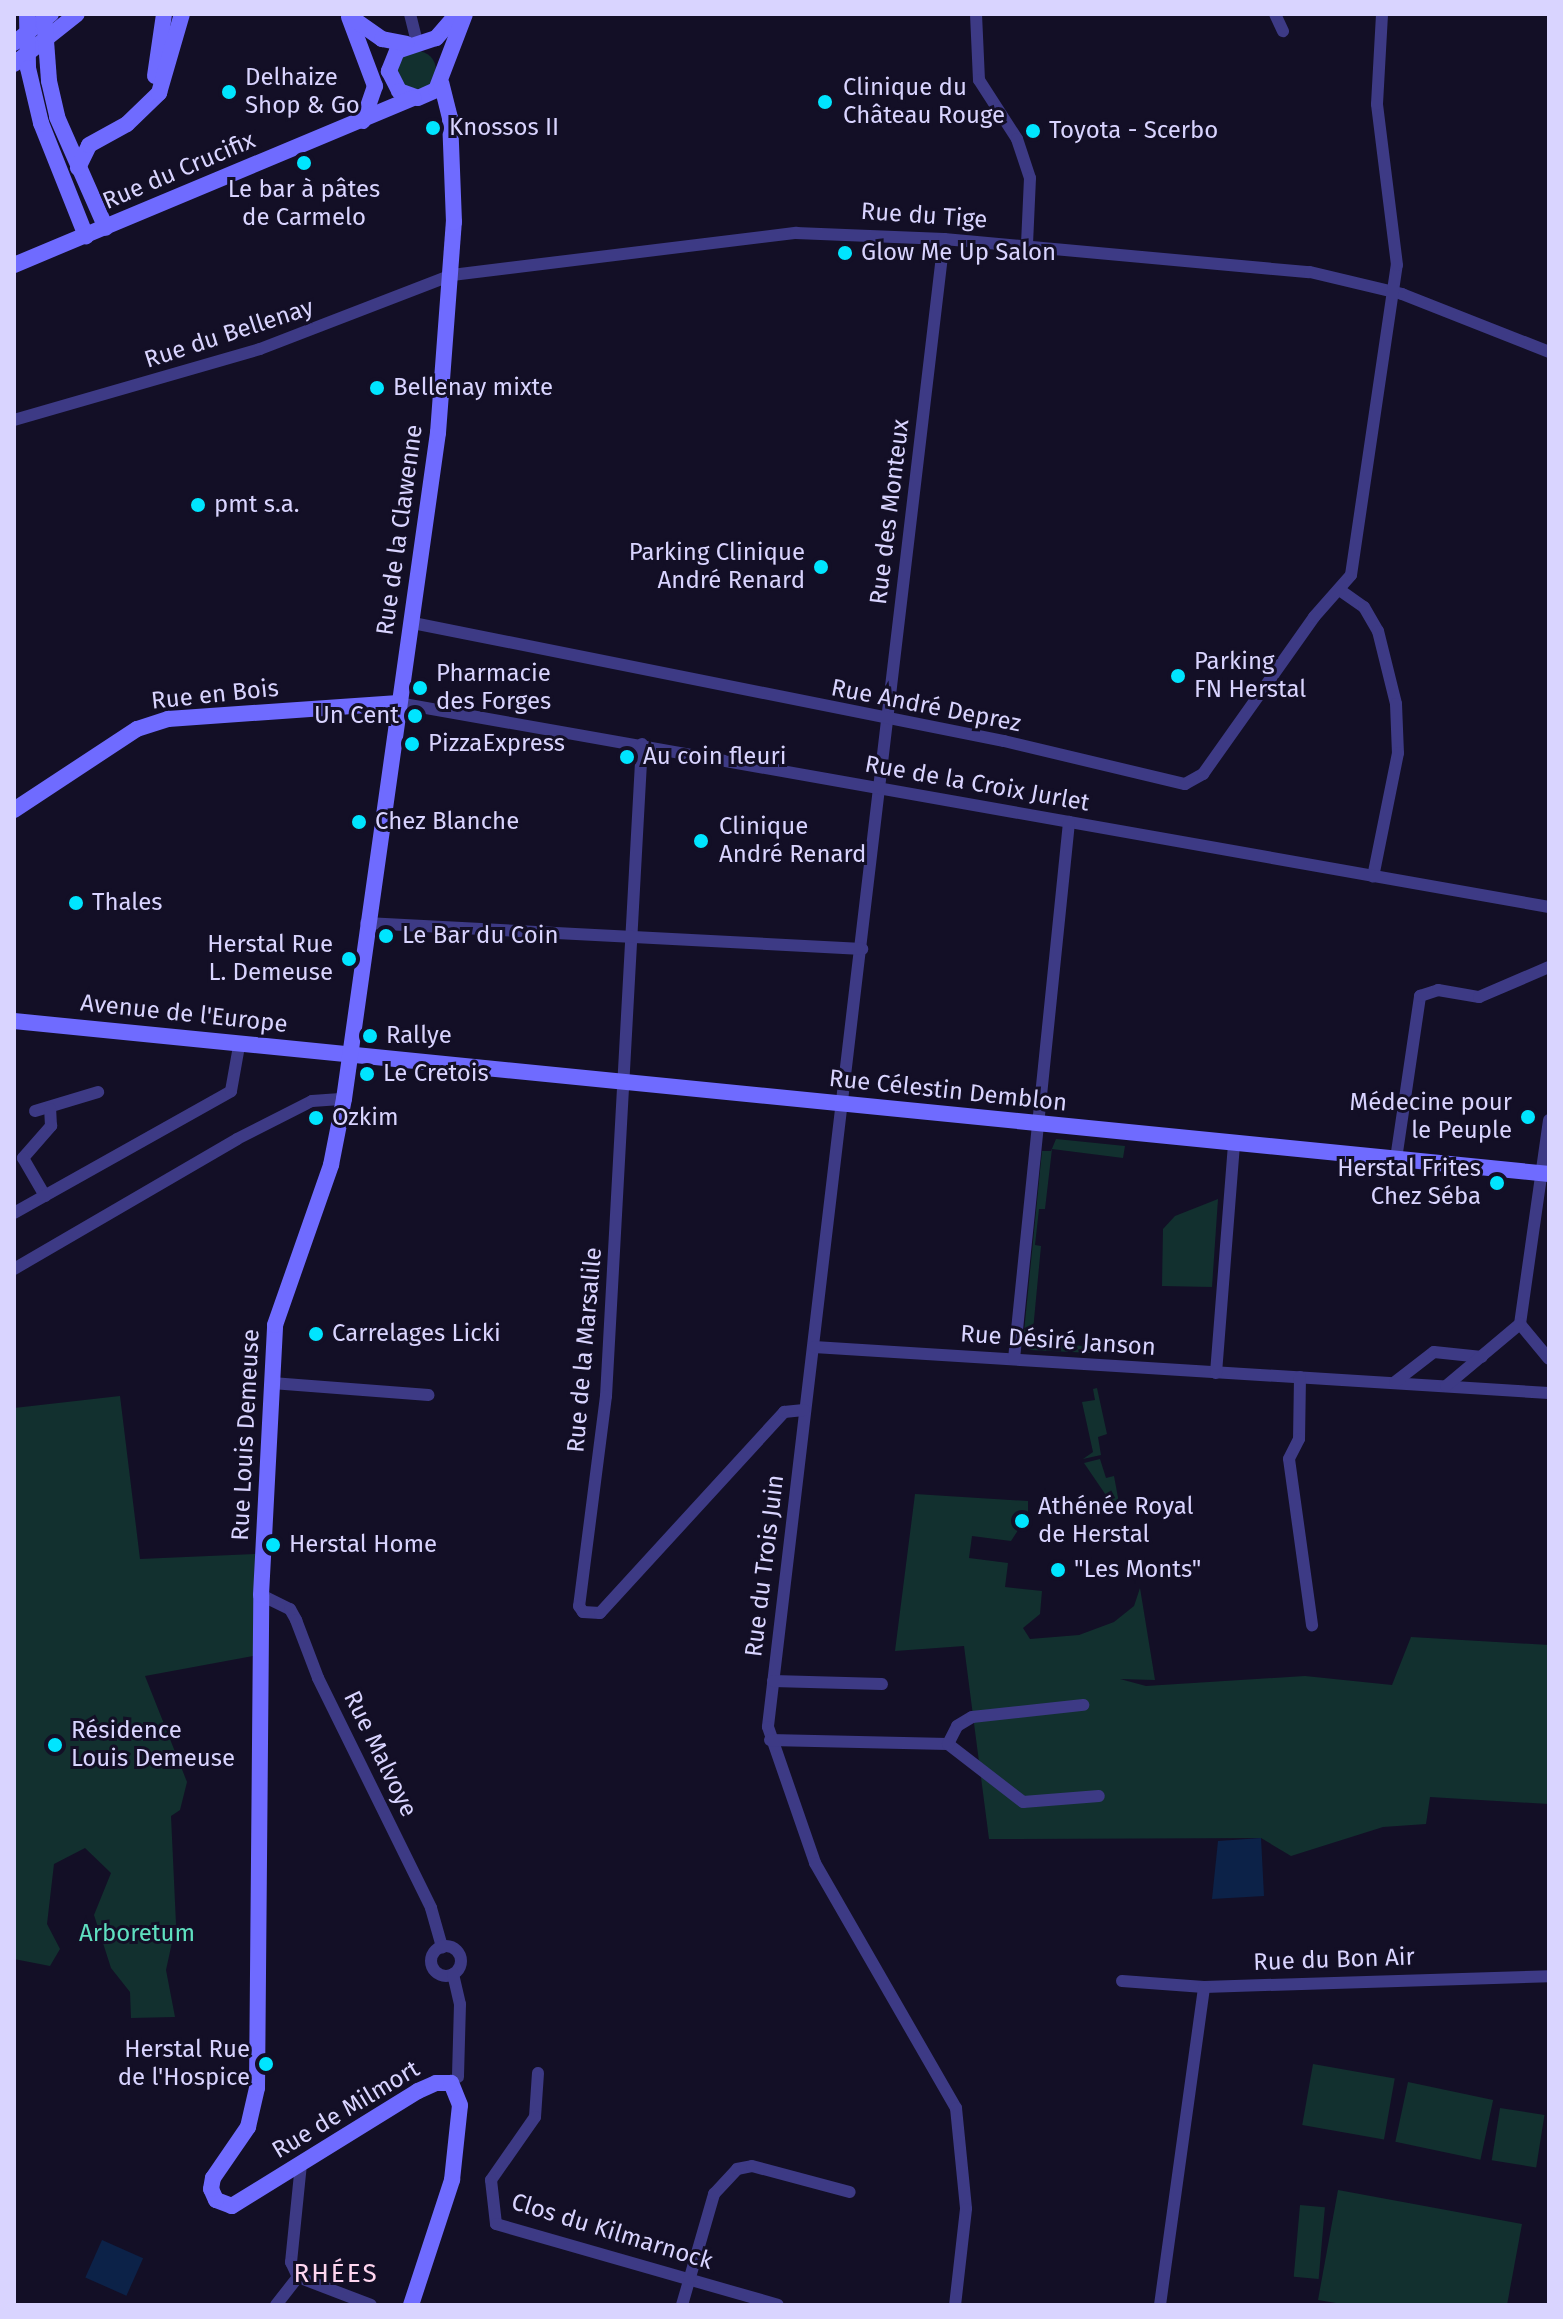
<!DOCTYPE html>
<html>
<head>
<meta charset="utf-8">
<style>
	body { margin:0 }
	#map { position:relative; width:1563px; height:2319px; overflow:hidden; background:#130f26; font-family:"Fira Sans",sans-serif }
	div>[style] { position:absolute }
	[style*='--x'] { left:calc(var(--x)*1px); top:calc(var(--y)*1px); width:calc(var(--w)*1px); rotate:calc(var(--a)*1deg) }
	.green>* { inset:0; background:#12302f; transform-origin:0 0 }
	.round { border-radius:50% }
	.water>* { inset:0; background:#0c2248; transform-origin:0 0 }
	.street>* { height:12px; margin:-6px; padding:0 6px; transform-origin:6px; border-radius:6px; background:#3d3a85 }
	.street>.ring { margin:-6px; padding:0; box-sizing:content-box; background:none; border:12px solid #3d3a85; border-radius:50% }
	.secondary>* { height:16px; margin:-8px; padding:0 8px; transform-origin:8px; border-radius:8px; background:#6f6bff }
	.secondary-bridge>* { height:16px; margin:-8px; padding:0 8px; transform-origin:8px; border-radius:8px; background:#6f6bff }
	.dots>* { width:22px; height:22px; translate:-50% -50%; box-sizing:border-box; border:4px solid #130f26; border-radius:50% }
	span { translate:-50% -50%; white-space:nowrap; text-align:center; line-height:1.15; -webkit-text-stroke:6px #130f26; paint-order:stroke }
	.poi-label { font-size:24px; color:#d9d4ff }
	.left { translate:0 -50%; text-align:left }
	.right { translate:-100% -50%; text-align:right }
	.street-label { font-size:24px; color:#d9d4ff }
	.park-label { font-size:24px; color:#5fe0c0 }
	.neighbourhood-label { font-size:26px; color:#ffd6f0; letter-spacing:2px }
	.frame { position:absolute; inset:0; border:16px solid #d9d4ff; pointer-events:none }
</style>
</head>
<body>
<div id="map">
	<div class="green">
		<i class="round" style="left:398px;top:51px;width:38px;height:38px"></i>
		<i style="clip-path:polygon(1056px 1139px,1125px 1146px,1123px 1158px,1052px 1149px,1045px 1209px,1039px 1209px,1035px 1245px,1041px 1246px,1032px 1341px,1113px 1349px,1113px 1354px,1030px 1350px,1023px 1342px,1042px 1151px,1051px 1151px)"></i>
		<i style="clip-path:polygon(1218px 1199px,1212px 1287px,1162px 1286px,1163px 1229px,1175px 1216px)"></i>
		<i style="clip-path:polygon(1097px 1388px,1107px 1434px,1098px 1437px,1101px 1455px,1083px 1459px,1093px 1452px,1082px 1402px,1095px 1400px,1093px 1389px)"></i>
		<i style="clip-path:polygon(120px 1396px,140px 1559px,255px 1554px,253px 1656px,145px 1676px,187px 1782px,180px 1810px,171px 1816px,176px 1924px,166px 1970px,175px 2017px,131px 2018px,130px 1992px,111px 1968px,94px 1915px,111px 1873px,85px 1848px,54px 1864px,47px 1924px,60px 1949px,50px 1966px,14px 1959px,14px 1408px)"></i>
		<i style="clip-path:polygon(1100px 1459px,1106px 1478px,1114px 1476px,1119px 1503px,1114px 1507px,1084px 1463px)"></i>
		<i style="clip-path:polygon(915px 1494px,1028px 1501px,1028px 1515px,1011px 1541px,972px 1536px,969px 1558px,1008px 1563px,1005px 1587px,1042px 1591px,1040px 1614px,1023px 1628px,1030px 1639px,1079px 1635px,1114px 1622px,1134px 1606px,1140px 1588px,1155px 1680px,1120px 1679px,1146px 1686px,1305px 1676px,1392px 1685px,1411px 1637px,1549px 1645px,1549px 1804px,1430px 1797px,1426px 1824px,1383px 1827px,1291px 1856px,1261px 1838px,989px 1839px,964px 1646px,895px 1651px)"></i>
		<i style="left:1313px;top:2064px;width:83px;height:62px;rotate:10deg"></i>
		<i style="left:1408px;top:2082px;width:87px;height:61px;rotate:12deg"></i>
		<i style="left:1500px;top:2108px;width:45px;height:53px;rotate:9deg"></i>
		<i style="clip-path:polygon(1338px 2190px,1522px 2224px,1507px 2305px,1348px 2305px,1318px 2300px)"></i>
		<i style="left:1300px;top:2205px;width:25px;height:72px;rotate:5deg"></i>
	</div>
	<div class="water">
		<i style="clip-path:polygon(1261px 1838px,1264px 1896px,1212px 1899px,1218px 1841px)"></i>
		<i style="left:102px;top:2240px;width:45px;height:41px;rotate:24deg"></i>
	</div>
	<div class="street">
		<i style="--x:410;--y:14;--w:30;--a:76"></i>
		<i style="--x:976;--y:14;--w:66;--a:87.4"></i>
		<i style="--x:979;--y:80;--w:70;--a:57.2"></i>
		<i style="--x:1017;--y:139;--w:41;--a:71.6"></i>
		<i style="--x:1030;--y:178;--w:67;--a:92.6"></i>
		<i style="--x:1275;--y:14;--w:19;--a:65"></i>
		<i style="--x:944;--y:239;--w:1498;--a:96.75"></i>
		<i style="--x:768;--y:1727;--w:144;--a:70.9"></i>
		<i style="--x:815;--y:1863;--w:283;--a:60.1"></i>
		<i style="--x:956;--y:2108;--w:101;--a:84.3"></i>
		<i style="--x:966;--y:2209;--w:97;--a:96.5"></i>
		<i style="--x:14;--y:420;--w:256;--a:-16.1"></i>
		<i style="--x:260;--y:349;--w:206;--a:-21.1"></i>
		<i style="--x:452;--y:275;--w:347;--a:-7"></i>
		<i style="--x:796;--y:233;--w:148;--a:2.3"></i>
		<i style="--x:944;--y:239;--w:367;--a:5.2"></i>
		<i style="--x:1310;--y:272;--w:95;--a:13.4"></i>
		<i style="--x:1402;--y:294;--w:158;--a:21.5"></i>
		<i style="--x:1341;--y:591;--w:28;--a:35"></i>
		<i style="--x:1364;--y:607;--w:28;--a:60"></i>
		<i style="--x:1378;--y:631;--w:75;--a:76.1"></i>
		<i style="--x:1396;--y:704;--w:49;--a:87.7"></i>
		<i style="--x:1398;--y:753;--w:126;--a:101.4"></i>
		<i style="--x:413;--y:623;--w:603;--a:11.29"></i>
		<i style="--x:1004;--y:741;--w:186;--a:13.4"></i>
		<i style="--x:1185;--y:784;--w:21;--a:-29"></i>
		<i style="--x:1203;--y:774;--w:192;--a:-54.7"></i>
		<i style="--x:1314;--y:617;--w:56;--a:-48.6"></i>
		<i style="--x:1351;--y:575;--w:313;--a:-81.6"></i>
		<i style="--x:1397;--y:265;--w:162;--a:-97.1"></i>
		<i style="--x:1377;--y:104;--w:90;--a:-86.8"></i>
		<i style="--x:398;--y:703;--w:1169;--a:10.05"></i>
		<i style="--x:642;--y:744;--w:653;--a:93.16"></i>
		<i style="--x:606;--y:1396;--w:212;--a:97.3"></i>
		<i style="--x:579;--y:1606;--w:7;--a:56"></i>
		<i style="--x:583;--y:1612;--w:17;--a:3"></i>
		<i style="--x:600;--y:1613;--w:273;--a:-47.5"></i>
		<i style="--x:784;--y:1412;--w:20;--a:-6"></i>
		<i style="--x:366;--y:923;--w:497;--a:3"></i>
		<i style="--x:35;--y:1111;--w:66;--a:-16.8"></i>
		<i style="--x:23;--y:1158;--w:43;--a:-48.8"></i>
		<i style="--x:51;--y:1126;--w:17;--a:-93"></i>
		<i style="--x:23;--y:1158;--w:44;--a:59.9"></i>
		<i style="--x:1396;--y:1159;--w:165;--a:-81.6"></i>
		<i style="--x:1420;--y:996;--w:19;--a:-18"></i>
		<i style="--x:1438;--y:990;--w:42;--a:9.7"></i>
		<i style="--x:1479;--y:997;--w:76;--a:-23.2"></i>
		<i style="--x:14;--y:1213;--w:249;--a:-29.3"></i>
		<i style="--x:231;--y:1091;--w:46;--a:-79.9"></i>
		<i style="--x:14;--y:1269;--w:258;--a:-30.2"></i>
		<i style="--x:237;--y:1139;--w:84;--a:-26.9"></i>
		<i style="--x:312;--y:1101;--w:32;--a:-4"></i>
		<i style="--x:1520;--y:1324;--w:206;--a:-81.9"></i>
		<i style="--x:1520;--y:1324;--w:45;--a:50.4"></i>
		<i style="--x:814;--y:1347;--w:736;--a:3.58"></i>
		<i style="--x:1014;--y:1359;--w:540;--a:-84.15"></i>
		<i style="--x:1216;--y:1373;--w:230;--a:-85.5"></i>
		<i style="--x:1300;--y:1377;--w:62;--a:90.9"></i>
		<i style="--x:1299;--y:1439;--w:22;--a:117"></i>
		<i style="--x:1289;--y:1459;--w:168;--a:82.1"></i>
		<i style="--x:1395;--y:1382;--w:49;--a:-37.6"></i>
		<i style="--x:1434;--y:1352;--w:48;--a:5.9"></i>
		<i style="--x:272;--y:1383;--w:157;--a:4.4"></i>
		<i style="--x:1446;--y:1386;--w:97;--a:-40"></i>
		<i style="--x:261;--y:1595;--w:32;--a:26"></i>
		<i style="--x:290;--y:1609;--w:13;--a:61"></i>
		<i style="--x:296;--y:1620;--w:62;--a:69.2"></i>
		<i style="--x:318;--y:1678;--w:256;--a:63.8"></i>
		<i style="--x:431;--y:1908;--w:41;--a:74.2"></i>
		<i style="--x:773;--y:1681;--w:109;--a:1.6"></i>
		<i style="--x:770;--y:1740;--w:178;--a:1.3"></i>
		<i style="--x:948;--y:1744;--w:95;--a:37.7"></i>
		<i style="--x:1023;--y:1802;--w:76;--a:-4.5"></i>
		<i style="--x:948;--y:1744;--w:20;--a:-63"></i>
		<i style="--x:957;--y:1726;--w:17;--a:-31"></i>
		<i style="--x:972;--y:1717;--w:112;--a:-6.2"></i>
		<i class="ring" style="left:431px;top:1946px;width:18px;height:18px"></i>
		<i style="--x:453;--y:1974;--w:31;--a:77"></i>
		<i style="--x:460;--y:2004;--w:73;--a:91.6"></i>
		<i style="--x:1122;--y:1981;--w:82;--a:4.2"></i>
		<i style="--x:1204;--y:1987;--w:345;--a:-1.8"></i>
		<i style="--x:538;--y:2073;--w:44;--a:93.9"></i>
		<i style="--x:535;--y:2117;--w:77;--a:124.9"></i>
		<i style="--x:491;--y:2180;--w:44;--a:83.5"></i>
		<i style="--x:496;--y:2224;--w:293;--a:16"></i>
		<i style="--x:301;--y:2164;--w:99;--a:95.8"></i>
		<i style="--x:291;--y:2262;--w:17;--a:65"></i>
		<i style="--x:298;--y:2277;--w:78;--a:21"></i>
		<i style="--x:276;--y:2305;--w:36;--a:-52"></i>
		<i style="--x:682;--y:2305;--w:116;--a:-73.9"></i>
		<i style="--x:714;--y:2194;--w:34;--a:-47"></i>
		<i style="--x:737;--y:2169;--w:15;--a:-11"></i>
		<i style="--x:752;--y:2166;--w:101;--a:14.9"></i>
		<i style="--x:1160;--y:2305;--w:321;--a:-82.1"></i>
	</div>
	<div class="secondary">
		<i style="--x:457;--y:14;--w:32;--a:131"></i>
		<i style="--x:436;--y:38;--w:41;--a:161.6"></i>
		<i style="--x:397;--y:51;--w:22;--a:112"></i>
		<i style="--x:389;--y:71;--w:22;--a:63"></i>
		<i style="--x:399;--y:91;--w:20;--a:20"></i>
		<i style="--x:418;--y:98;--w:20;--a:-24"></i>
		<i style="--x:436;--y:90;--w:81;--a:-69.1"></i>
		<i style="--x:349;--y:17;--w:74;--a:69.4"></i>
		<i style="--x:375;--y:86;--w:37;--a:109"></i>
		<i style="--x:352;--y:18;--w:37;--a:35"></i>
		<i style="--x:382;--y:39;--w:25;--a:11"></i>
		<i style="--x:14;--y:43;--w:47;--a:-38.1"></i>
		<i style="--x:14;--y:64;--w:80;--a:-38.4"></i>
		<i style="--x:155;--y:76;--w:63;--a:-81.7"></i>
		<i style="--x:57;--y:117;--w:121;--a:66.2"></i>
		<i style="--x:41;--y:123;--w:122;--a:68.3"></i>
		<i style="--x:78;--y:168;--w:25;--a:-64"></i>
		<i style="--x:89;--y:145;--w:43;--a:-28.9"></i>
		<i style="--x:127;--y:124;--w:45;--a:-44.1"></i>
		<i style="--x:159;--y:93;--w:82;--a:-73.8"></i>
		<i style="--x:14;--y:265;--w:433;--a:-22.7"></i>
		<i style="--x:14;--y:810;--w:147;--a:-33.4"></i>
		<i style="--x:137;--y:729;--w:33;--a:-18"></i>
		<i style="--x:168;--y:719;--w:231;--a:-4"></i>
		<i style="--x:14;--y:1021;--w:1543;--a:5.69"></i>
		<i style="--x:411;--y:2305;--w:132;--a:-71.8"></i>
		<i style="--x:452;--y:2180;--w:75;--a:-83.9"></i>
		<i style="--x:460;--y:2105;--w:24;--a:-112"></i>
		<i style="--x:451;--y:2083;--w:15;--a:180"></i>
		<i style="--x:436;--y:2083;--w:20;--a:156"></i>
		<i style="--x:418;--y:2091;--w:219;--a:148.3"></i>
		<i style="--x:232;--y:2206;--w:17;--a:-159"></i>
		<i style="--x:216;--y:2200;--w:12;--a:-114"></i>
		<i style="--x:211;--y:2189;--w:11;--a:-80"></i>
		<i style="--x:213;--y:2178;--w:62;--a:-55.5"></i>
		<i style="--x:248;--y:2127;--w:40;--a:-77"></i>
		<i style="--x:257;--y:2088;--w:493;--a:-89.5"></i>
		<i style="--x:261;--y:1595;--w:270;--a:-87"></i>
		<i style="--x:275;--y:1325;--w:170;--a:-70.7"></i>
		<i style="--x:331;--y:1165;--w:67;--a:-78.9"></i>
		<i style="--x:344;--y:1099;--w:673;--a:-81.97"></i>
		<i style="--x:438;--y:433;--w:212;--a:-85.7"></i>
		<i style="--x:454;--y:222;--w:104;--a:-92.2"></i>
		<i style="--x:450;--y:118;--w:36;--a:-104"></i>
	</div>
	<div class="secondary-bridge">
		<i style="--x:27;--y:14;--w:54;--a:88.9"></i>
		<i style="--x:28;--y:68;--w:57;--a:76.7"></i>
		<i style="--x:44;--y:14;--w:67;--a:85.7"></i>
		<i style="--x:49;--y:81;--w:37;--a:77"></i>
	</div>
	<div class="dots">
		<i style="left:229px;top:92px;background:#00e5ff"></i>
		<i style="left:825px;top:102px;background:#00e5ff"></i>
		<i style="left:433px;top:128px;background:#00e5ff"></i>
		<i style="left:1033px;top:131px;background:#00e5ff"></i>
		<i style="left:304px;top:163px;background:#00e5ff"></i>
		<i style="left:845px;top:253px;background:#00e5ff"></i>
		<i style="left:377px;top:388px;background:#00e5ff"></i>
		<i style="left:198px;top:505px;background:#00e5ff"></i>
		<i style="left:821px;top:567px;background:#00e5ff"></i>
		<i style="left:1178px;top:676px;background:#00e5ff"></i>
		<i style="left:420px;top:688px;background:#00e5ff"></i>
		<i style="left:415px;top:716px;background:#00e5ff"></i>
		<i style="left:412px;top:744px;background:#00e5ff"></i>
		<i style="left:627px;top:757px;background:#00e5ff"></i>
		<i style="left:359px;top:822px;background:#00e5ff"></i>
		<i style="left:701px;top:841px;background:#00e5ff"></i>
		<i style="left:76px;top:903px;background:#00e5ff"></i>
		<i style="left:386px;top:936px;background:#00e5ff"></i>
		<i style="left:349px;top:959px;background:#00e5ff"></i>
		<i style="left:370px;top:1036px;background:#00e5ff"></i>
		<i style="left:367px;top:1074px;background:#00e5ff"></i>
		<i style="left:1528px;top:1117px;background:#00e5ff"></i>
		<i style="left:316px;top:1118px;background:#00e5ff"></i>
		<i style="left:1497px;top:1183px;background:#00e5ff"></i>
		<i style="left:316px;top:1334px;background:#00e5ff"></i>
		<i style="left:1022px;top:1521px;background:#00e5ff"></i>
		<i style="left:273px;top:1545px;background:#00e5ff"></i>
		<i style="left:1058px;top:1570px;background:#00e5ff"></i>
		<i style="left:55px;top:1745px;background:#00e5ff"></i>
		<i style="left:266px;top:2064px;background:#00e5ff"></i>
	</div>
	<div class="poi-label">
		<span class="left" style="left:245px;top:92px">Delhaize<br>Shop &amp; Go</span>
		<span class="left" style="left:843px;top:102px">Clinique du<br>Château Rouge</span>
		<span class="left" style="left:449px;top:128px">Knossos II</span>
		<span class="left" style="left:1049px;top:131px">Toyota - Scerbo</span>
		<span style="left:304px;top:204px">Le bar à pâtes<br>de Carmelo</span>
		<span class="left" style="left:861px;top:253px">Glow Me Up Salon</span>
		<span class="left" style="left:393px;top:388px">Bellenay mixte</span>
		<span class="left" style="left:214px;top:505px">pmt s.a.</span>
		<span class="right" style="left:805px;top:567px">Parking Clinique<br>André Renard</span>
		<span class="left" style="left:1194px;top:676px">Parking<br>FN Herstal</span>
		<span class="left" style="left:436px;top:688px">Pharmacie<br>des Forges</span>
		<span class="right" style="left:399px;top:716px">Un Cent</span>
		<span class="left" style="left:428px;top:744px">PizzaExpress</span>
		<span class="left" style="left:643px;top:757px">Au coin fleuri</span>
		<span class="left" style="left:375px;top:822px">Chez Blanche</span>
		<span class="left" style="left:719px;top:841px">Clinique<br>André Renard</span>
		<span class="left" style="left:92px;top:903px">Thales</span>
		<span class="left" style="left:402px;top:936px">Le Bar du Coin</span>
		<span class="right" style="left:333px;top:959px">Herstal Rue<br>L. Demeuse</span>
		<span class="left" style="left:386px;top:1036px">Rallye</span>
		<span class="left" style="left:383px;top:1074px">Le Cretois</span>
		<span class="right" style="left:1512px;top:1117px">Médecine pour<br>le Peuple</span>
		<span class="left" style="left:332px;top:1118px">Ozkim</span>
		<span class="right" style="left:1481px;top:1183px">Herstal Frites<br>Chez Séba</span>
		<span class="left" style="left:332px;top:1334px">Carrelages Licki</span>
		<span class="left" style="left:1038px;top:1521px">Athénée Royal<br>de Herstal</span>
		<span class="left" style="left:289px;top:1545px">Herstal Home</span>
		<span class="left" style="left:1074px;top:1570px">"Les Monts"</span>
		<span class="left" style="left:71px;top:1745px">Résidence<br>Louis Demeuse</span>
		<span class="right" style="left:250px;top:2064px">Herstal Rue<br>de l'Hospice</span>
	</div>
	<div class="street-label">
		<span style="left:179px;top:171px;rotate:-23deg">Rue du Crucifix</span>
		<span style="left:924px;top:216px;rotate:4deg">Rue du Tige</span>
		<span style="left:229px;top:334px;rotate:-18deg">Rue du Bellenay</span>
		<span style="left:890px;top:512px;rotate:-83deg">Rue des Monteux</span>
		<span style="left:400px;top:530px;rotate:-82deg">Rue de la Clawenne</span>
		<span style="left:215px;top:695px;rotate:-6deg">Rue en Bois</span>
		<span style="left:926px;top:706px;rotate:11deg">Rue André Deprez</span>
		<span style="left:977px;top:784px;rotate:10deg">Rue de la Croix Jurlet</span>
		<span style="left:184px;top:1014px;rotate:6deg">Avenue de l'Europe</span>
		<span style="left:948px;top:1091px;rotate:6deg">Rue Célestin Demblon</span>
		<span style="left:1058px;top:1341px;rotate:4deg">Rue Désiré Janson</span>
		<span style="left:585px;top:1350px;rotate:-85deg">Rue de la Marsalile</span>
		<span style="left:246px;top:1435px;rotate:-87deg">Rue Louis Demeuse</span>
		<span style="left:765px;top:1566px;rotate:-83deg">Rue du Trois Juin</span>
		<span style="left:380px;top:1754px;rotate:64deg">Rue Malvoye</span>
		<span style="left:1334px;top:1960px;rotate:-2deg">Rue du Bon Air</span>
		<span style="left:346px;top:2110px;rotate:-31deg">Rue de Milmort</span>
		<span style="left:612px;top:2232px;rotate:17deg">Clos du Kilmarnock</span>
	</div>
	<div class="park-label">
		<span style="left:137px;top:1934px">Arboretum</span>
	</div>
	<div class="neighbourhood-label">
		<span style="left:336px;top:2274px">RHÉES</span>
	</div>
	<div class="frame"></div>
</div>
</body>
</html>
